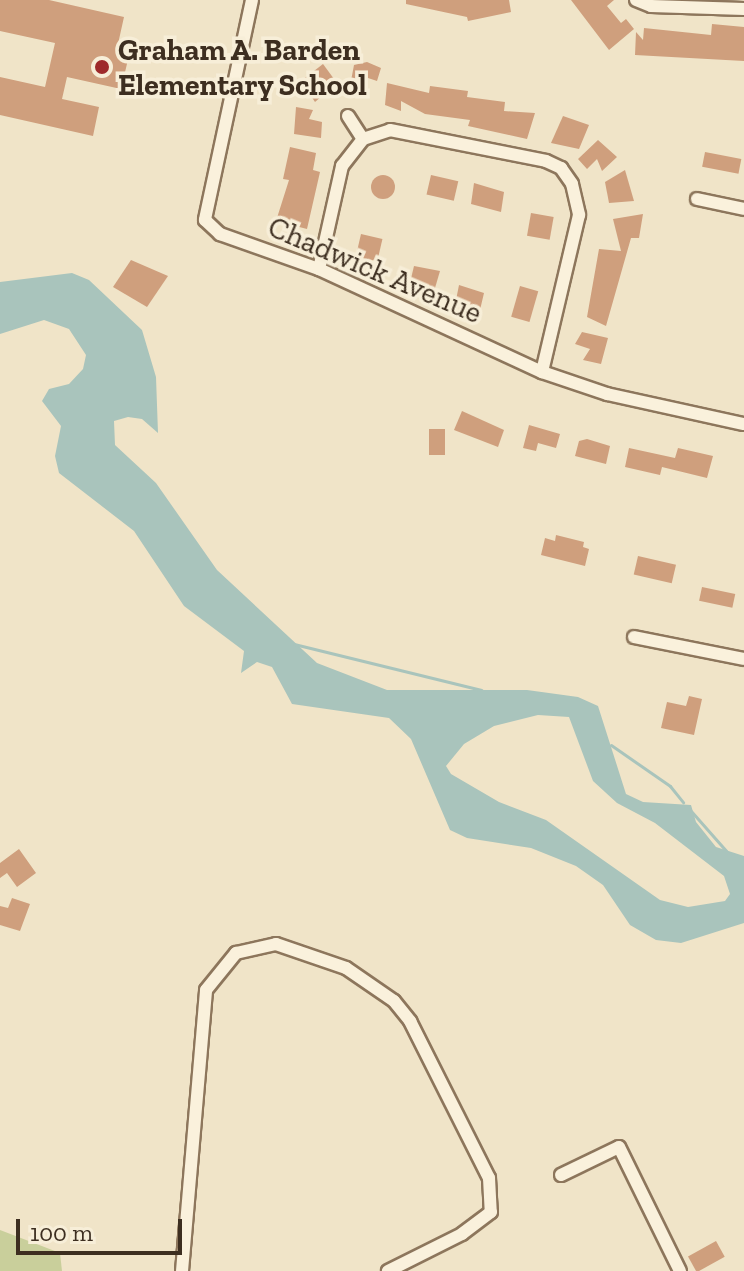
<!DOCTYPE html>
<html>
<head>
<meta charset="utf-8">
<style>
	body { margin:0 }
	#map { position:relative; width:744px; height:1271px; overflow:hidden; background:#f0e4c8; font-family:"Zilla Slab",serif }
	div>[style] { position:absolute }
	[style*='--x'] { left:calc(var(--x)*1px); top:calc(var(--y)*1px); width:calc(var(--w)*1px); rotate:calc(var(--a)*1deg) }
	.green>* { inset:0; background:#c9cf9b }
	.water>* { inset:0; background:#a9c4bc }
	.stream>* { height:3px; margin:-1.5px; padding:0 1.5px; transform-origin:1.5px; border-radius:1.5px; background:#a9c4bc }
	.building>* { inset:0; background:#cf9f7d; transform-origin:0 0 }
	.round { border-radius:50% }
	.roads { filter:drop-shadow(2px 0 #8d765c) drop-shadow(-2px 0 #8d765c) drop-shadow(0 2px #8d765c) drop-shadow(0 -2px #8d765c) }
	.minor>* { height:12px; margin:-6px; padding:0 6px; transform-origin:6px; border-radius:6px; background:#faf1dc }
	.dots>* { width:22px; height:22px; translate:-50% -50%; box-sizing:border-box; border:4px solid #f7eed8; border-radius:50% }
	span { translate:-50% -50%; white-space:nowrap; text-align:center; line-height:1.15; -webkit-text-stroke:7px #f7eed8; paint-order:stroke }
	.poi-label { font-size:30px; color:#3d2e20; font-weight:700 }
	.left { translate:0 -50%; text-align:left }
	.street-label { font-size:30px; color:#3d2e20 }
	.scale { position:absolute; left:16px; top:1219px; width:166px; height:36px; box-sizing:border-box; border:4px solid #3d2e20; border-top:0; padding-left:10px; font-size:24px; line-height:28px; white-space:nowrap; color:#3d2e20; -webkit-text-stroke:6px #f7eed8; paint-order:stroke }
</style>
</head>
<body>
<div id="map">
	<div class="green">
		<i style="clip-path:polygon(0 1230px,60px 1253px,62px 1271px,0 1271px)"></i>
	</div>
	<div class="water">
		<i style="clip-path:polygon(evenodd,72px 273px,89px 280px,142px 330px,156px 377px,158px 433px,142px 419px,128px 417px,114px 421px,115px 445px,156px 483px,217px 570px,317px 663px,387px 690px,527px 690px,578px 697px,598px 706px,626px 794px,643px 802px,691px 805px,696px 822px,716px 847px,744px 856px,744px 923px,681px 943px,656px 940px,630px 925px,603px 885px,576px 866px,531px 848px,467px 838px,450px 830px,411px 739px,389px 718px,292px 704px,272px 667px,257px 662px,241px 673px,244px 651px,184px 606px,134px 531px,59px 473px,55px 456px,61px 426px,42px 401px,49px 389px,69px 384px,83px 369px,86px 355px,69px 329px,44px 320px,0 334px,0 282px,72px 273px,538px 715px,569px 717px,593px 781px,617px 803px,655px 823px,724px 876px,730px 894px,725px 901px,688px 907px,660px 900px,546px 820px,499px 802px,451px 774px,446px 766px,464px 744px,494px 726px,538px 715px)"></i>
	</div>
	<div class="stream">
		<i style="--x:294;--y:644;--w:193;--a:13.8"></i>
		<i style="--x:611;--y:745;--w:72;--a:34.8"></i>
		<i style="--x:670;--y:786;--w:21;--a:51"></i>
		<i style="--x:691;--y:811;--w:56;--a:48.6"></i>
	</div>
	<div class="building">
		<i style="clip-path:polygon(0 0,49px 0,124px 17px,118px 44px,131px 47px,121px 89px,67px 77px,62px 99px,99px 107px,93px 136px,0 115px,0 77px,45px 87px,55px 43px,0 31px)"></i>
		<i style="clip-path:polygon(406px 0,509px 0,511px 12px,468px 21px,467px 17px,406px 4px)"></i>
		<i style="clip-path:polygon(571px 0,614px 0,607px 6px,621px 23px,626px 19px,634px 29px,609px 50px)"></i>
		<i style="clip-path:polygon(712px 24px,744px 27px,744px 61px,635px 55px,636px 32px,643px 40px,644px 28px,711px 35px)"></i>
		<i style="clip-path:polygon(367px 62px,381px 68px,377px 81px,365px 77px,364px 90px,350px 86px,354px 65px)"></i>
		<i style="clip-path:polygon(323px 64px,337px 83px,315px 102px,301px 81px)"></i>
		<i style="clip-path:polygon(387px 83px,429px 93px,430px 86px,468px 91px,467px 97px,505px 102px,504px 111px,535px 113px,527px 139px,468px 126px,470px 120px,425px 114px,401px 101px,401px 111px,385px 105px)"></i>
		<i style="clip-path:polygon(296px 107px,313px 110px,309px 119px,322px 122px,321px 138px,294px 134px)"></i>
		<i style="clip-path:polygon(563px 116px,589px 125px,579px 149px,551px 143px)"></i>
		<i style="clip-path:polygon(598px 140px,617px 157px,602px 171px,597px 159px,587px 169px,578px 159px)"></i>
		<i style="clip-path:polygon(290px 147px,316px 153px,313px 170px,320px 172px,307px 229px,276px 221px,289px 180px,283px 179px)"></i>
		<i style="left:705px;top:152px;width:37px;height:15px;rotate:11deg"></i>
		<i style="clip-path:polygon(625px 170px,634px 201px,609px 203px,605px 182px)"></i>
		<i style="left:431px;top:175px;width:28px;height:20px;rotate:13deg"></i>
		<i class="round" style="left:371px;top:175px;width:24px;height:24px"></i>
		<i style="clip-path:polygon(474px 183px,504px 192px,501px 212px,471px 204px)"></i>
		<i style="left:531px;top:213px;width:23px;height:23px;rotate:10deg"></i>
		<i style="clip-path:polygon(643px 214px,639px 238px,631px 238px,606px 326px,587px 317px,599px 249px,621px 251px,613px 219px)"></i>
		<i style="left:361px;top:234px;width:22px;height:23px;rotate:13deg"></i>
		<i style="clip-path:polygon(131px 260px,168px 276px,147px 307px,113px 287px)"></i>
		<i style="clip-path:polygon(414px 266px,440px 271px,435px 288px,409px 287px)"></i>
		<i style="clip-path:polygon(459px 285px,484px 293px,480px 310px,468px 306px,468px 315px,454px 310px)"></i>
		<i style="left:520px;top:286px;width:19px;height:32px;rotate:16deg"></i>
		<i style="clip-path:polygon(582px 332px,608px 338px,601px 364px,583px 360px,590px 349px,575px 344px)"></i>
		<i style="clip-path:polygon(462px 411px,504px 430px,498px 447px,454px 430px)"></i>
		<i style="clip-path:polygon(529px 425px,560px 434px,556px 448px,538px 443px,536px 451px,523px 448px)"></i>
		<i style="left:429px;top:429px;width:16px;height:26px"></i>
		<i style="clip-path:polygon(587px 439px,610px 446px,606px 464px,575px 456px,579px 441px)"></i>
		<i style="clip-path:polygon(629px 448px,675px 458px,678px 448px,713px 456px,707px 478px,662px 467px,660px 475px,625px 467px)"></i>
		<i style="clip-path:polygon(556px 535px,584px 542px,583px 547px,589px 549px,585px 566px,541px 555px,545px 538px,555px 541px)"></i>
		<i style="left:638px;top:556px;width:39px;height:19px;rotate:13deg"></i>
		<i style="left:702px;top:587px;width:34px;height:14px;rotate:12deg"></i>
		<i style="clip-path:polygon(689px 696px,702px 699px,694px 735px,661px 728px,667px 702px,686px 706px)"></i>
		<i style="clip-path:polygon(19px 849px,36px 873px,17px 887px,7px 873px,0 878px,0 863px)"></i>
		<i style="clip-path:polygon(12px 898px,30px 904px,20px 931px,0 925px,0 906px,8px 908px)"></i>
		<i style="left:716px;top:1241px;width:18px;height:32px;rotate:61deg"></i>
	</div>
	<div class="roads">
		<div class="minor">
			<i style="--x:252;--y:0;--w:225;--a:102.1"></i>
			<i style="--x:205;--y:220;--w:21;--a:43"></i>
			<i style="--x:220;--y:234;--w:105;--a:19.5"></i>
			<i style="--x:319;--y:269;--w:246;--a:24.8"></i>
			<i style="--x:542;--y:372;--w:69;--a:18.7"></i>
			<i style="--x:607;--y:394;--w:140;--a:12.4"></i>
			<i style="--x:636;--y:0;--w:16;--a:22"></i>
			<i style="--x:651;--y:6;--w:93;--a:1.8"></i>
			<i style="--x:348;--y:116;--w:27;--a:57"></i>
			<i style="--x:697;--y:199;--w:48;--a:12"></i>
			<i style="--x:319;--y:269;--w:106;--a:-77.4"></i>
			<i style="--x:342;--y:166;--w:34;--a:-52"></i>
			<i style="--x:363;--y:139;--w:28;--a:-18"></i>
			<i style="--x:390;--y:130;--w:159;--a:11.2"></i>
			<i style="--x:546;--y:161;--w:17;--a:25"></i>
			<i style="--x:561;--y:168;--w:19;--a:55"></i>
			<i style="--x:572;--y:184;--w:32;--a:77"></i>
			<i style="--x:579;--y:215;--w:161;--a:103.3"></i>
			<i style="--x:634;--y:637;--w:112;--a:11.3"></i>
			<i style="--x:561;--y:1175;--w:64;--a:-25.8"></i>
			<i style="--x:619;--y:1147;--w:138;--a:63.8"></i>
			<i style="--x:182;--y:1271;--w:282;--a:-85.1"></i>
			<i style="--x:206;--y:990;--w:48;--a:-51"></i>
			<i style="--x:236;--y:953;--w:41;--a:-12.7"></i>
			<i style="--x:276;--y:944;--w:74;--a:18.9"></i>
			<i style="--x:346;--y:968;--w:58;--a:34.5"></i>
			<i style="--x:394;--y:1001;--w:26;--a:51"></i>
			<i style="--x:410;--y:1021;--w:176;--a:63.3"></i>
			<i style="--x:489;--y:1178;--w:34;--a:87"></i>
			<i style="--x:491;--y:1212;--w:36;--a:143"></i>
			<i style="--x:462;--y:1234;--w:83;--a:153.4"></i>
		</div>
	</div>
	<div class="dots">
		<i style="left:102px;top:67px;background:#9e2a2b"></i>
	</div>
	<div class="poi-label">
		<span class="left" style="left:118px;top:67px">Graham A. Barden<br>Elementary School</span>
	</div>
	<div class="street-label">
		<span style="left:375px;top:270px;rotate:23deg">Chadwick Avenue</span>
	</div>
	<div class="scale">100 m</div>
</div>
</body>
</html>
